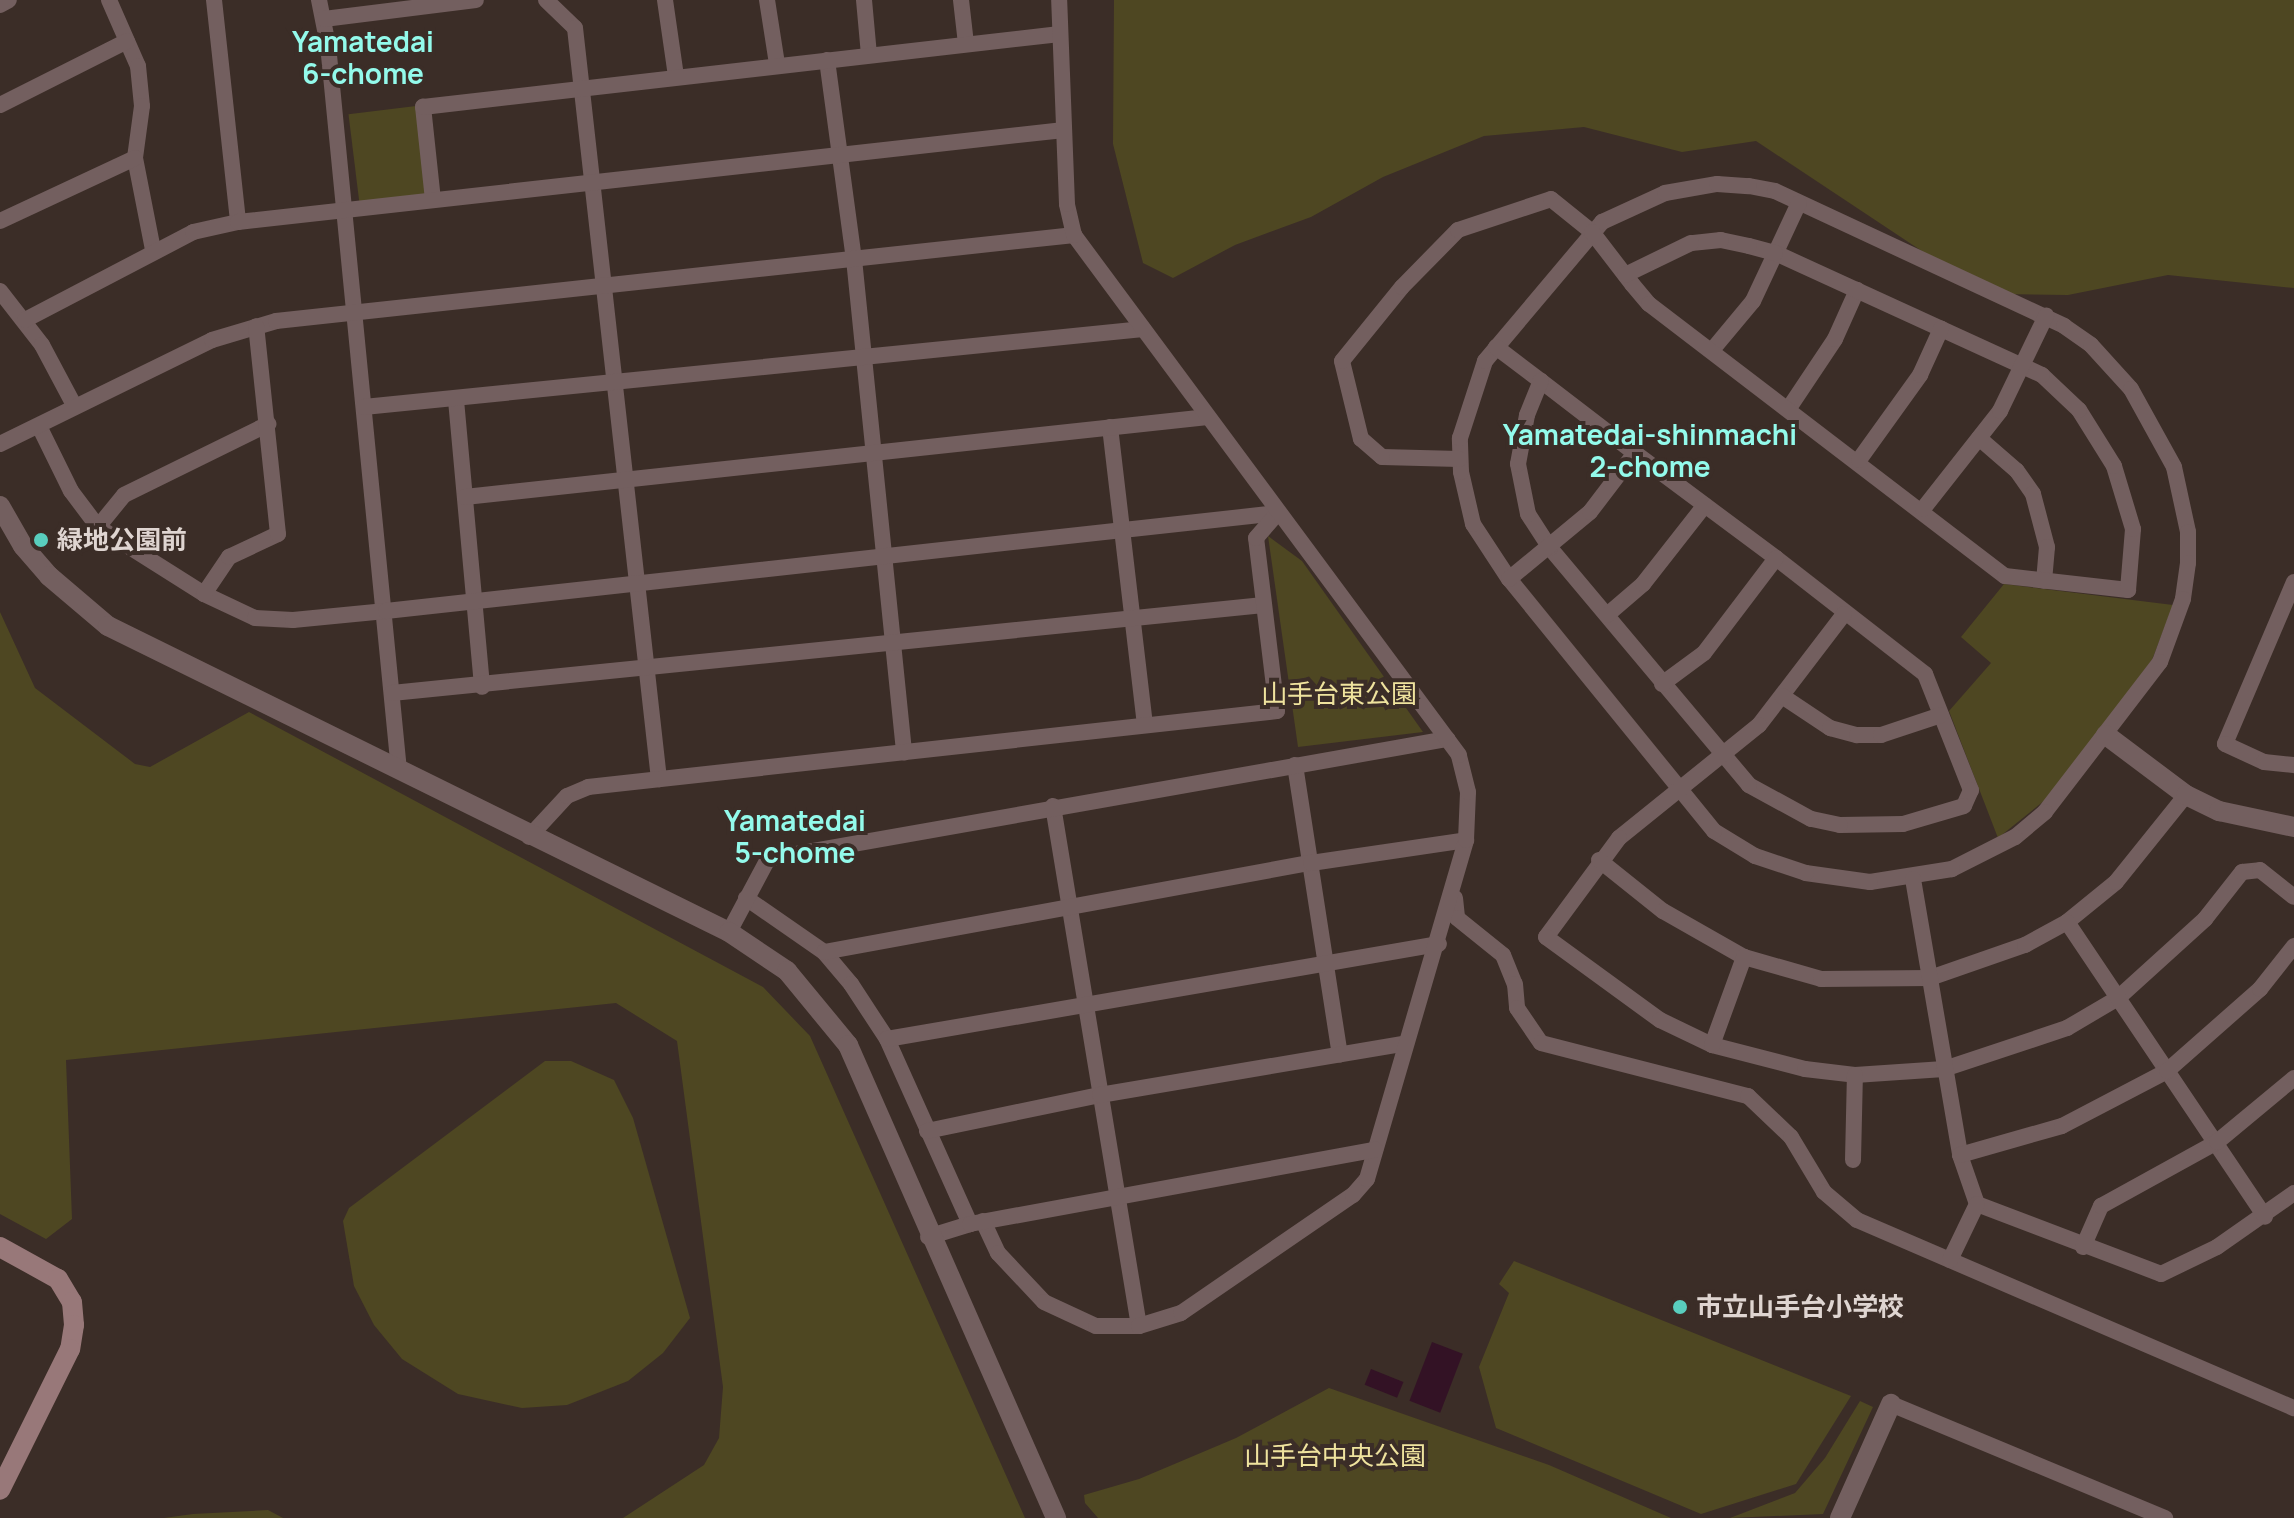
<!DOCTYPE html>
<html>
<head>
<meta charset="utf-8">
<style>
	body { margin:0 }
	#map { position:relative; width:2294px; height:1518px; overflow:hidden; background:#3b2d27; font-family:Manrope,"Noto Sans JP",sans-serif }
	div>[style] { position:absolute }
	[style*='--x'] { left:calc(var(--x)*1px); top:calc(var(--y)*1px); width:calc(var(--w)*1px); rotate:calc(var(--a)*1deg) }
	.green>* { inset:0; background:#4e4722; transform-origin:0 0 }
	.water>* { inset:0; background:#331225; transform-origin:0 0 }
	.minor>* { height:16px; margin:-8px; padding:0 8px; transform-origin:8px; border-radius:8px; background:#735f5f }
	.tertiary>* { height:20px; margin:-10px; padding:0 10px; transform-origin:10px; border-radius:10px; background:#735f5f }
	.secondary>* { height:20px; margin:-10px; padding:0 10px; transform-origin:10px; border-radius:10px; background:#987879 }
	.dots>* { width:22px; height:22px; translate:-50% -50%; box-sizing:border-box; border:4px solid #3b2d27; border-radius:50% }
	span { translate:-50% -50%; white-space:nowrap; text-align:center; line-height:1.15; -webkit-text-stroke:8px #3b2d27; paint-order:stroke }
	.poi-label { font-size:26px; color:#dfd5d1; font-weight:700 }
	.left { translate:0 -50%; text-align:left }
	.park-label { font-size:26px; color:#efe39e }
	.neighbourhood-label { font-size:28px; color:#93faeb; font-weight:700 }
</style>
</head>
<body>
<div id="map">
	<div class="green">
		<i style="clip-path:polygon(1114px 0,2294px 0,2294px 288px,2168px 275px,2068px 295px,2001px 294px,1952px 271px,1756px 141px,1682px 152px,1584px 127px,1484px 136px,1383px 177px,1311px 217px,1235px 245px,1173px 278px,1143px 263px,1113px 144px)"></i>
		<i style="left:416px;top:106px;width:92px;height:68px;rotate:83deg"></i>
		<i style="clip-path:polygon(1268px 536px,1302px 561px,1423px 732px,1298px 747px)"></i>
		<i style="clip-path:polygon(2004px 584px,2173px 605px,2152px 660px,2050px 796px,1998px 838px,1949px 711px,1991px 663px,1961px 637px)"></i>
		<i style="clip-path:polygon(0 612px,35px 688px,135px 764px,150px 767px,249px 712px,763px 987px,810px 1036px,1025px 1518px,623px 1518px,704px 1465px,719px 1438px,723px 1387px,677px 1041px,616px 1003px,66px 1060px,72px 1219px,46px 1239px,0 1214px)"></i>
		<i style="clip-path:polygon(545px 1061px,571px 1061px,614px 1080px,633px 1118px,690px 1318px,663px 1353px,628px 1381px,567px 1405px,522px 1408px,458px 1394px,402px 1359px,374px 1325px,354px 1286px,343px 1221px,349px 1208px)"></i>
		<i style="clip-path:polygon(1514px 1261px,1851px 1396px,1796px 1484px,1701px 1514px,1496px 1428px,1479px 1367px,1509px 1293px,1499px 1284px)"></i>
		<i style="clip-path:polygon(1329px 1388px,1549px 1465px,1671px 1518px,1098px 1518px,1085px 1503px,1084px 1495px,1139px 1479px,1236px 1438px)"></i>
		<i style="clip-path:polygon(1860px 1401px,1873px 1407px,1823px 1514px,1730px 1518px,1795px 1493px,1825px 1458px)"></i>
		<i style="clip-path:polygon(268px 1510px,283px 1518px,164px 1518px,193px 1514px)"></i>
	</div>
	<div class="water">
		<i style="left:1432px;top:1342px;width:33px;height:63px;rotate:21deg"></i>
		<i style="left:1371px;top:1369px;width:35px;height:17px;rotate:22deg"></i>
	</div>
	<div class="minor">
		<i style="--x:109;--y:0;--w:72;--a:66.3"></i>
		<i style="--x:138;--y:66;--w:40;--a:84.3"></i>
		<i style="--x:142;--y:106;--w:52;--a:97.7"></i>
		<i style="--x:135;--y:158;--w:94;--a:78.9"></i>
		<i style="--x:214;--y:0;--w:223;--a:83.8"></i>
		<i style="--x:319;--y:0;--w:46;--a:78.7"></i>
		<i style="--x:328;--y:45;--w:728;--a:84.41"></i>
		<i style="--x:546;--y:0;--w:40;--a:44"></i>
		<i style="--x:575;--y:28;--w:756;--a:83.62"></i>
		<i style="--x:665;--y:0;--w:77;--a:81.8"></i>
		<i style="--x:767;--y:0;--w:65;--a:81.1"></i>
		<i style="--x:864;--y:0;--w:55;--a:84.8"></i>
		<i style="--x:961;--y:0;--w:44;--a:83.5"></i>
		<i style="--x:0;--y:5;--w:10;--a:-29"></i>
		<i style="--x:324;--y:19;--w:153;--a:-7.1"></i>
		<i style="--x:827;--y:60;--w:201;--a:82.3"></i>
		<i style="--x:854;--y:259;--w:496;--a:84.2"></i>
		<i style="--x:0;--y:105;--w:142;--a:-26.7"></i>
		<i style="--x:1749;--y:186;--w:26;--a:11"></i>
		<i style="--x:1775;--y:191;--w:319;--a:25"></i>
		<i style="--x:2064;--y:326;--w:33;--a:35"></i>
		<i style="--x:2091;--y:345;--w:59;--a:47.7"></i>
		<i style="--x:2131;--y:389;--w:89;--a:61.1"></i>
		<i style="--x:2174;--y:467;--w:66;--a:77.8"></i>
		<i style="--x:2188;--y:532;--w:31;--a:90"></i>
		<i style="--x:2188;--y:563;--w:36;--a:98"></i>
		<i style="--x:2183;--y:599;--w:67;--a:110.1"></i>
		<i style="--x:2160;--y:662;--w:189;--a:127.5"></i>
		<i style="--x:2045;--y:812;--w:39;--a:140"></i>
		<i style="--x:2015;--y:837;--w:71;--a:153.1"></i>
		<i style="--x:1952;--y:869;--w:83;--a:171"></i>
		<i style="--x:1870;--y:882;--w:65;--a:-172"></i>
		<i style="--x:1806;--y:873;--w:54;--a:-161.6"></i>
		<i style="--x:1755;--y:856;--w:48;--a:-148.6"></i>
		<i style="--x:1714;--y:831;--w:325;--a:-129.1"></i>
		<i style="--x:1509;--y:579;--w:66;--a:-123.2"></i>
		<i style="--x:1473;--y:524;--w:53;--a:-103"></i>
		<i style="--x:1461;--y:472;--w:34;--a:-92"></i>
		<i style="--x:1460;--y:438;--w:81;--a:-72"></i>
		<i style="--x:1485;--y:361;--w:182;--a:-49.9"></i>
		<i style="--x:1602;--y:222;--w:69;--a:-24.7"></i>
		<i style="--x:1665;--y:193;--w:53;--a:-9.8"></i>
		<i style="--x:1717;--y:184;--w:32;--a:4"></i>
		<i style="--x:433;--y:200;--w:94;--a:-96.1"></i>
		<i style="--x:423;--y:107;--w:641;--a:-6.54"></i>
		<i style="--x:0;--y:221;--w:149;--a:-25"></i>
		<i style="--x:0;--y:291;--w:68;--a:52.1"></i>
		<i style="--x:42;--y:345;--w:70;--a:62"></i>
		<i style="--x:25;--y:320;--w:190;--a:-27.6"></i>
		<i style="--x:193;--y:232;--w:46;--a:-12.5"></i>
		<i style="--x:238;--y:222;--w:831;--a:-6.36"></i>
		<i style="--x:1496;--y:347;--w:56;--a:37.1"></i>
		<i style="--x:1541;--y:381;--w:118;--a:37.5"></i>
		<i style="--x:1635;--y:453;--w:176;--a:36.7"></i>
		<i style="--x:1776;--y:558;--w:189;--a:37.9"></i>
		<i style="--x:1925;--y:674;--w:125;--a:68.4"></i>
		<i style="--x:1971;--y:790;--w:17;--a:114"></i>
		<i style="--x:1964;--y:806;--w:64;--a:163.6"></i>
		<i style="--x:1903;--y:824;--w:63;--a:179.1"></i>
		<i style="--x:1840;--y:825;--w:30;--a:-168"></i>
		<i style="--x:1811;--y:819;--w:71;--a:-151.3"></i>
		<i style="--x:1749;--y:785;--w:309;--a:-130"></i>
		<i style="--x:1550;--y:548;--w:40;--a:-122.9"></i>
		<i style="--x:1528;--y:514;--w:51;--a:-101.3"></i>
		<i style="--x:1518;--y:464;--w:50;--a:-79.6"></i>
		<i style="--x:1527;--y:415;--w:37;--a:-68"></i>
		<i style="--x:1713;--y:349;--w:62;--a:-50.2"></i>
		<i style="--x:1753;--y:301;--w:108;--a:-64.9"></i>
		<i style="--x:456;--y:400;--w:288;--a:84.8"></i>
		<i style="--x:364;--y:407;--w:783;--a:-5.72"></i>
		<i style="--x:1789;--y:408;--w:83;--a:-56.3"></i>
		<i style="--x:1835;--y:339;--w:54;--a:-65.8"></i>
		<i style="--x:39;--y:426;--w:72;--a:63.8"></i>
		<i style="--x:71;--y:491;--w:45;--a:53.1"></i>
		<i style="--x:98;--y:527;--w:125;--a:32.3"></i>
		<i style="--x:204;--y:594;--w:56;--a:25.2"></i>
		<i style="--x:255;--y:618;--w:38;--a:3"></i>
		<i style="--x:293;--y:620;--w:93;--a:-5.5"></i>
		<i style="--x:386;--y:611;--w:897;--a:-6.27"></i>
		<i style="--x:1110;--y:427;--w:299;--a:83.3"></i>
		<i style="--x:1979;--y:438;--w:50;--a:41"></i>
		<i style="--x:2017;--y:471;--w:28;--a:55"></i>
		<i style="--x:2033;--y:494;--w:55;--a:75.2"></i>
		<i style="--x:2047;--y:547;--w:34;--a:95"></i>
		<i style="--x:0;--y:444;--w:236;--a:-26.1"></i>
		<i style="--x:212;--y:340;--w:67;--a:-16.5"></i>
		<i style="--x:276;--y:321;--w:803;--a:-6.15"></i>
		<i style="--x:1459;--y:459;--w:77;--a:-178.5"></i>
		<i style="--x:1382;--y:457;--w:28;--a:-139"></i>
		<i style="--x:1361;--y:439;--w:80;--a:-103.7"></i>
		<i style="--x:1342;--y:361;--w:95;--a:-51"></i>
		<i style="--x:1402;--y:287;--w:80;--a:-45.5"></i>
		<i style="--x:1458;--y:230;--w:98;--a:-18.4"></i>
		<i style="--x:1551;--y:199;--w:53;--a:38.8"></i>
		<i style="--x:1592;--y:232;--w:66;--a:52.4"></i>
		<i style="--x:1632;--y:284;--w:26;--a:50"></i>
		<i style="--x:1649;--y:304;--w:448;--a:37.4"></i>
		<i style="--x:2005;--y:576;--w:124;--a:6.5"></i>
		<i style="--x:2128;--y:590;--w:61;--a:-85.3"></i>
		<i style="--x:2133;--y:529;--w:66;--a:-106.8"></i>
		<i style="--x:2114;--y:466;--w:66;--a:-122"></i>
		<i style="--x:2079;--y:410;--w:51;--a:-136.6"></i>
		<i style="--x:2042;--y:375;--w:294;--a:-155.4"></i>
		<i style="--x:1775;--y:253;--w:27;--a:-165"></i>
		<i style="--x:1749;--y:246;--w:29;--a:-168"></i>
		<i style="--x:1721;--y:240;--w:30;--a:174"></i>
		<i style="--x:1691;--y:243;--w:73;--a:154.1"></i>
		<i style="--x:1859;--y:460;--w:105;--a:-54.3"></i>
		<i style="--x:1920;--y:375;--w:51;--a:-65.5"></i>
		<i style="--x:465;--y:497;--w:747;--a:-6.15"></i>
		<i style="--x:1923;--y:509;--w:125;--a:-51.8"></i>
		<i style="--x:2000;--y:411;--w:106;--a:-64.2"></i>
		<i style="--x:98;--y:527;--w:41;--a:-50.9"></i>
		<i style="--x:124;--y:495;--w:161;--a:-26.2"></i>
		<i style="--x:1509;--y:579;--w:105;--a:-39.6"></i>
		<i style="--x:1590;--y:512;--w:74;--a:-52.7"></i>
		<i style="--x:2294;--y:582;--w:176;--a:113.1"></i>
		<i style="--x:2225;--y:744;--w:43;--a:24.8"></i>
		<i style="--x:2264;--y:762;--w:30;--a:6"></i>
		<i style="--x:204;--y:594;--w:45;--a:-56"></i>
		<i style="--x:229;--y:557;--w:54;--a:-25.1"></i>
		<i style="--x:278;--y:534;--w:209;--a:-96"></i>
		<i style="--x:1844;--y:614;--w:140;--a:127.4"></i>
		<i style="--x:1759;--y:725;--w:180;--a:141.1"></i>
		<i style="--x:1619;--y:838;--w:123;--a:126.4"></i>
		<i style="--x:1546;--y:937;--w:141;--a:36.1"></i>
		<i style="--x:1660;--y:1020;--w:58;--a:25.7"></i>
		<i style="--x:1712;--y:1045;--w:96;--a:14.5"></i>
		<i style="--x:1805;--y:1069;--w:50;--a:6.8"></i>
		<i style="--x:1855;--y:1075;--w:89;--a:-3.9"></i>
		<i style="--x:1944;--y:1069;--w:130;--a:-18.4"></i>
		<i style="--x:2067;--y:1028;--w:59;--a:-30.5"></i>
		<i style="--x:2118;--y:998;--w:118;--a:-42.2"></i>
		<i style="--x:2205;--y:919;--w:60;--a:-51.8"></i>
		<i style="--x:2242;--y:872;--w:18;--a:-6"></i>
		<i style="--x:2260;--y:870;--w:43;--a:38.5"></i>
		<i style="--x:1607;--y:615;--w:48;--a:-40.7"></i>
		<i style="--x:1643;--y:584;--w:100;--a:-51.9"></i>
		<i style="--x:1662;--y:684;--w:52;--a:-36.4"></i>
		<i style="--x:1704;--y:653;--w:119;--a:-52.8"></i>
		<i style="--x:392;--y:693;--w:876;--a:-5.76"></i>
		<i style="--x:1782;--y:696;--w:58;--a:33.7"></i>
		<i style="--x:1830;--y:728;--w:28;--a:15"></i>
		<i style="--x:1857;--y:735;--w:24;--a:0"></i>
		<i style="--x:1881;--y:735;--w:63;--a:-18.4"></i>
		<i style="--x:1295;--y:765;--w:293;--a:81.2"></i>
		<i style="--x:1053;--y:806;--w:527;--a:80.61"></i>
		<i style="--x:529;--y:837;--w:56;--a:-47.2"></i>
		<i style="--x:567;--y:796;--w:23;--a:-23"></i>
		<i style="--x:588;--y:787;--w:693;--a:-6.29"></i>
		<i style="--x:1277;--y:711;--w:174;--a:-96.9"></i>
		<i style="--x:1256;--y:538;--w:33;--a:-49"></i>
		<i style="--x:1599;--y:860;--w:82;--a:38.6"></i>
		<i style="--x:1663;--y:911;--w:93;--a:29.6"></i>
		<i style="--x:1744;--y:957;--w:80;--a:15.9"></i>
		<i style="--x:1821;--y:979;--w:109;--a:-0.5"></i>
		<i style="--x:1930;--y:978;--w:101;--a:-19.2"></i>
		<i style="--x:2025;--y:945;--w:48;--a:-28.7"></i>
		<i style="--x:2067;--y:922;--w:63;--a:-39.2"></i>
		<i style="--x:2116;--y:882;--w:112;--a:-51.2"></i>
		<i style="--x:1913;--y:879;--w:280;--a:80.3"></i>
		<i style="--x:1960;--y:1155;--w:52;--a:70.9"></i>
		<i style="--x:1977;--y:1204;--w:197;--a:20.8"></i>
		<i style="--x:2161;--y:1274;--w:62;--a:-25.7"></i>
		<i style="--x:2217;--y:1247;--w:94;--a:-35"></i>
		<i style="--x:746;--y:898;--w:95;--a:34.7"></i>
		<i style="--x:824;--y:952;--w:42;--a:49.8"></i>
		<i style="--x:851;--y:984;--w:66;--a:56.8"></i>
		<i style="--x:887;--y:1039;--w:203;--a:65.8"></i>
		<i style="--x:1455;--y:898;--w:20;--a:84"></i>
		<i style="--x:1457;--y:918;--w:59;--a:38.8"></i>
		<i style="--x:1503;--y:955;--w:31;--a:68"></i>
		<i style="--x:1515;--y:984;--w:24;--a:85"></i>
		<i style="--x:1517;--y:1008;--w:42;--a:55.6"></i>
		<i style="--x:1541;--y:1043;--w:214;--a:14.4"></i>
		<i style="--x:1748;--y:1096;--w:59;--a:43.6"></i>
		<i style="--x:1791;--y:1137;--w:64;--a:59"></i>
		<i style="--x:1824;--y:1192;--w:43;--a:40.3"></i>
		<i style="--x:1857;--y:1220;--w:476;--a:23.3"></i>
		<i style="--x:2067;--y:922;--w:355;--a:56.1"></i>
		<i style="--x:729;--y:932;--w:83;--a:-61.9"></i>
		<i style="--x:768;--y:859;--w:690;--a:-10.02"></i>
		<i style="--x:824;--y:952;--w:495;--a:-10.4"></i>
		<i style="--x:1311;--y:863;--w:157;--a:-8.4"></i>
		<i style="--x:887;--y:1039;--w:560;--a:-9.77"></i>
		<i style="--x:1712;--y:1045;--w:94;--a:-70"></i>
		<i style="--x:927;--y:1131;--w:177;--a:-11.8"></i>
		<i style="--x:1100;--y:1095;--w:310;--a:-9.6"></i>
		<i style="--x:1960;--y:1155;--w:106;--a:-15.9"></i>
		<i style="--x:2062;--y:1126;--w:119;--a:-27.6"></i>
		<i style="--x:2167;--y:1071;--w:124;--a:-41.4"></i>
		<i style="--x:2260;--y:989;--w:55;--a:-51.7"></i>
		<i style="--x:1853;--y:1160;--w:85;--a:-88.7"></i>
		<i style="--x:983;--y:1221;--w:35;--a:65"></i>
		<i style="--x:998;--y:1253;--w:67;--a:46.8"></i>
		<i style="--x:1044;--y:1302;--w:57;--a:24.8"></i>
		<i style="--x:1096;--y:1326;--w:43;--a:0"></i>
		<i style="--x:1139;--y:1326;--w:44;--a:-17.2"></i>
		<i style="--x:1181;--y:1313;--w:209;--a:-34.5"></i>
		<i style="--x:1353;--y:1195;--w:21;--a:-49"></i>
		<i style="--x:1367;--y:1179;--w:353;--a:-73.7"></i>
		<i style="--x:1466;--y:840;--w:48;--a:-87.6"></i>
		<i style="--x:1468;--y:792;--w:38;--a:-104"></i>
		<i style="--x:1459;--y:755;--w:647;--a:-126.52"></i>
		<i style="--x:1074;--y:235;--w:32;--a:-103"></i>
		<i style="--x:1067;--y:204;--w:204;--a:-92.2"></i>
		<i style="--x:928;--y:1237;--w:44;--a:-17.2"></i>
		<i style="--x:970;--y:1224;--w:412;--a:-10.4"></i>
		<i style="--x:2083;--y:1247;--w:45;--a:-66.3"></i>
		<i style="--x:2101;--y:1206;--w:132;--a:-28.9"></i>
		<i style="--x:2217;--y:1142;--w:100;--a:-39.7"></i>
		<i style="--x:1950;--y:1260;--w:62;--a:-64.3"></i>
		<i style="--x:1891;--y:1404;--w:297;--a:22.6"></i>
	</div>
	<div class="tertiary">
		<i style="--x:0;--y:506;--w:46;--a:60.1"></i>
		<i style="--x:23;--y:546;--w:40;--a:49"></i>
		<i style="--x:49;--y:576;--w:77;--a:40.3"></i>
		<i style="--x:108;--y:626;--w:692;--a:26.23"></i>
		<i style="--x:729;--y:932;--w:70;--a:33.9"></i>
		<i style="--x:787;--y:971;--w:96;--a:50.5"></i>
		<i style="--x:848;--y:1045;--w:517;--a:66.26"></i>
		<i style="--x:2106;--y:735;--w:100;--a:36.9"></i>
		<i style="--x:2186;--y:795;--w:37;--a:26"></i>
		<i style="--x:2219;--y:811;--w:77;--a:12"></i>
		<i style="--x:1840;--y:1518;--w:125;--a:-65.9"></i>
	</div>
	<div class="secondary">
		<i style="--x:0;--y:1247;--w:66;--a:28.9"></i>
		<i style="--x:58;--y:1279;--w:27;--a:59"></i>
		<i style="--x:72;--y:1302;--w:23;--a:85"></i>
		<i style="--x:74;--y:1325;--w:24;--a:99"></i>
		<i style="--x:70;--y:1349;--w:157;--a:116.4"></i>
	</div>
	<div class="dots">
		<i style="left:41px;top:540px;background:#59cebe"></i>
		<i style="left:1680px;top:1307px;background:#59cebe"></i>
	</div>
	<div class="poi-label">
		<span class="left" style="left:57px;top:540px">緑地公園前</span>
		<span class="left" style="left:1696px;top:1307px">市立山手台小学校</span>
	</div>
	<div class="park-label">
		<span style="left:1339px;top:694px">山手台東公園</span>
		<span style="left:1335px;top:1456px">山手台中央公園</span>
	</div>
	<div class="neighbourhood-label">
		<span style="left:363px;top:57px">Yamatedai<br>6-chome</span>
		<span style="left:1650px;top:450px">Yamatedai-shinmachi<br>2-chome</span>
		<span style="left:795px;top:836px">Yamatedai<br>5-chome</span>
	</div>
</div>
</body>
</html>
